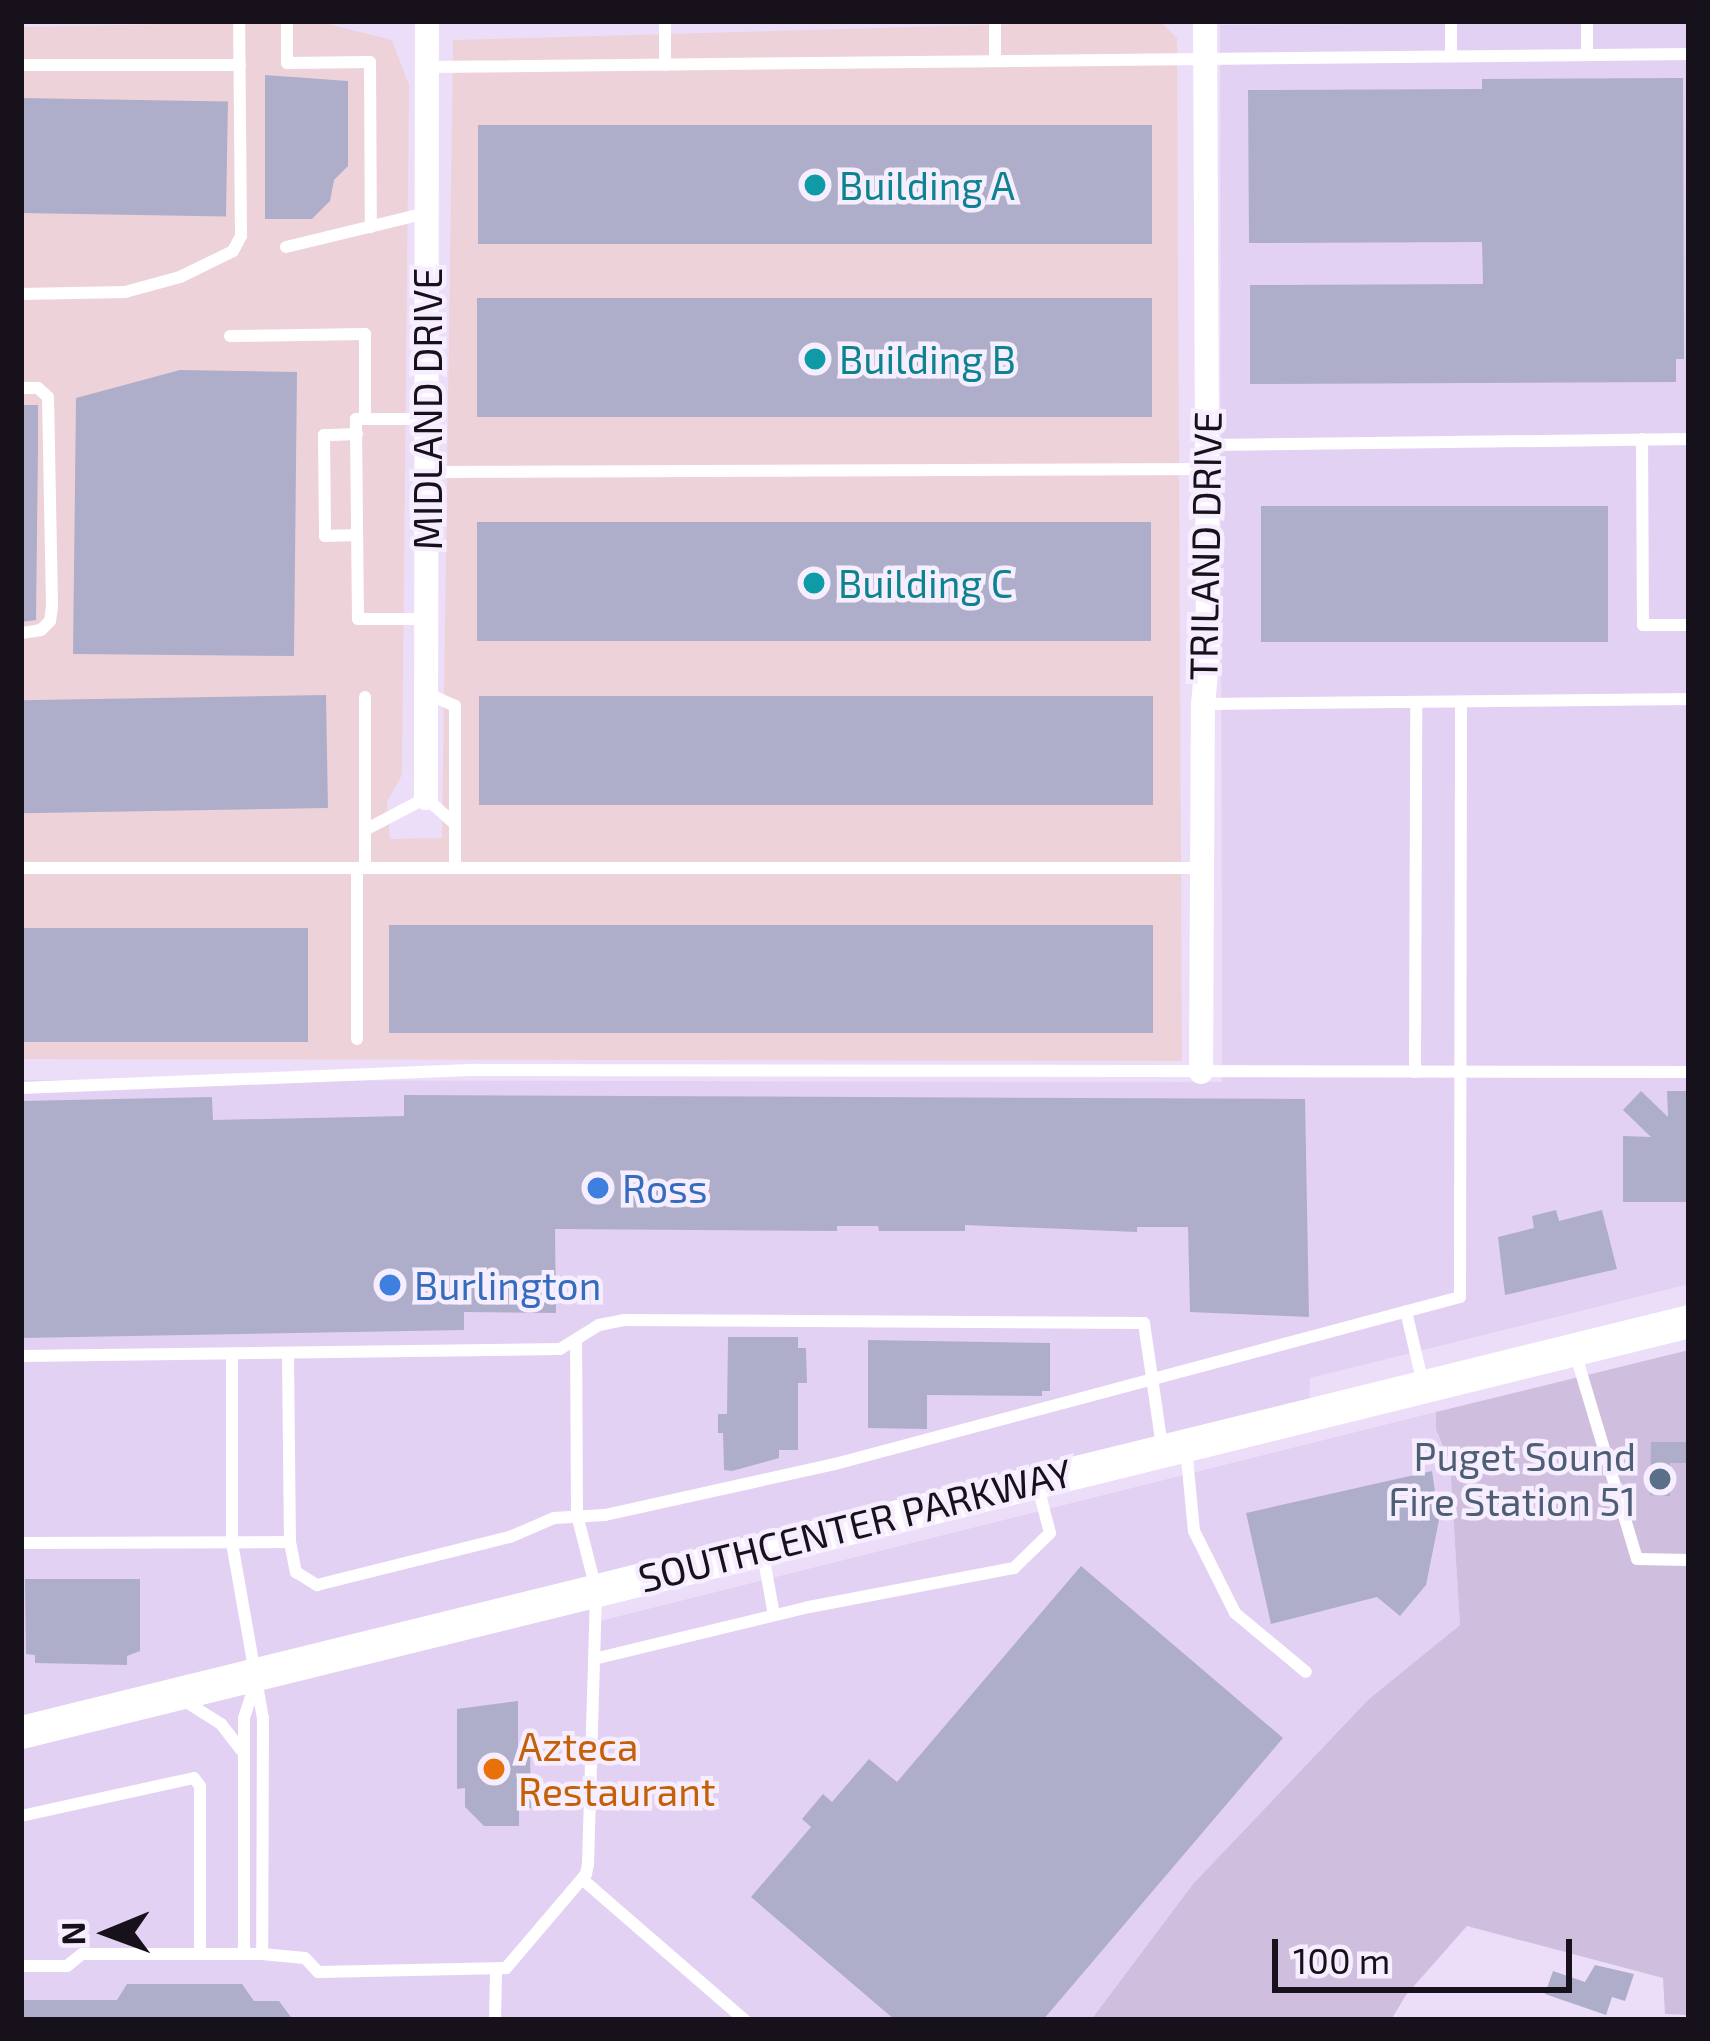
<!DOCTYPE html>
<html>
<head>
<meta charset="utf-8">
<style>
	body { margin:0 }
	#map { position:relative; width:1710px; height:2041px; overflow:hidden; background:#ecdef9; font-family:"Exo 2",sans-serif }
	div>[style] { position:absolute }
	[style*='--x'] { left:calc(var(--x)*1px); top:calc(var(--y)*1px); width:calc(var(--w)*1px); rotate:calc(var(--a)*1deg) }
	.built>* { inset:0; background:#e3d1f3 }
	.industrial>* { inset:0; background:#edd3d9 }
	.green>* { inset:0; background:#cfbede }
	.building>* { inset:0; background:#aeaecb; transform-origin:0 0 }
	.service>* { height:12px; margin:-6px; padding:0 6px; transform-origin:6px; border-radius:6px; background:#fff }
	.minor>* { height:24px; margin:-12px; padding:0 12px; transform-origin:12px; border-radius:12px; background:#fff }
	.secondary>* { height:33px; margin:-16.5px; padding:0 16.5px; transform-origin:16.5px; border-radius:16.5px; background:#fff }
	.dots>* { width:33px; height:33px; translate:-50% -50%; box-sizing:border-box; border:6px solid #f6eefe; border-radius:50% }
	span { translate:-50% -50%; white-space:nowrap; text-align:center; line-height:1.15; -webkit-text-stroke:9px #f6eefe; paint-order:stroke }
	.culture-label { font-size:39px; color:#0d838f }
	.left { translate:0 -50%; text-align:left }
	.street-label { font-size:39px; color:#16111a }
	.shop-label { font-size:39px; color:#366cbe }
	.service-label { font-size:39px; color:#4e5e75 }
	.right { translate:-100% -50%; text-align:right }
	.food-label { font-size:39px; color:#c56008 }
	.frame { position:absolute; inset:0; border:24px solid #16111a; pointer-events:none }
	.north { position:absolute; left:48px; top:1873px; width:120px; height:120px; -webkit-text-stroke:9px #f6eefe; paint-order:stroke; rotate:269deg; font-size:33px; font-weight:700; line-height:48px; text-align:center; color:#16111a }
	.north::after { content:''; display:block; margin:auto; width:42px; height:54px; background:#16111a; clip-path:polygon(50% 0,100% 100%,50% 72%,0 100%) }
	.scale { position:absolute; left:1272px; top:1939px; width:300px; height:54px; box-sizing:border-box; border:6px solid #16111a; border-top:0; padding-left:15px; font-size:36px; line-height:42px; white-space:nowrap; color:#16111a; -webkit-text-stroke:9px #f6eefe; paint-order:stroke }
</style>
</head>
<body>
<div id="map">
	<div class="built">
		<i style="clip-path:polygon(1689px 22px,1689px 1284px,1310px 1378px,1309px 1411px,596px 1590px,596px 1622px,1436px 1412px,1436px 1431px,1450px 1462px,1460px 1625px,1369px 1699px,1193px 1884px,1091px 2020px,21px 2020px,21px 1080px,1222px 1082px,1220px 25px)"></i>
	</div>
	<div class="industrial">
		<i style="clip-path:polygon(316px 21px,392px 40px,409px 85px,402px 775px,387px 802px,390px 839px,442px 838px,453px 40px,1125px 21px,1160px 21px,1177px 38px,1182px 1061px,21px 1059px,21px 27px)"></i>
	</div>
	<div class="green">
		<i style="clip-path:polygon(1689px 1350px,1689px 2015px,1665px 2014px,1663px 1978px,1467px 1926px,1406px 1995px,1391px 2020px,1091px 2020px,1193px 1884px,1369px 1699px,1460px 1625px,1450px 1462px,1436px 1430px,1436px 1412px)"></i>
	</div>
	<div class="building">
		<i style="clip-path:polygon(265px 75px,348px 81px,348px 166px,334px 180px,330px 201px,312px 219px,265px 219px)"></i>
		<i style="clip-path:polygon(1683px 78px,1684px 359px,1676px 359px,1676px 382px,1250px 384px,1250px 285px,1483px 284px,1482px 242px,1249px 243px,1248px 90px,1482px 89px,1482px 79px)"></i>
		<i style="left:21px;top:98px;width:207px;height:115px;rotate:1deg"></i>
		<i style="left:1152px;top:125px;width:119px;height:674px;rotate:90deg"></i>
		<i style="left:1152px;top:298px;width:119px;height:675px;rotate:90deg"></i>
		<i style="clip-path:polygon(180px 370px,297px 372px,294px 656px,73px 654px,76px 398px)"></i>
		<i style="clip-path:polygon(21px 405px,38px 405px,38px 447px,36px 620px,21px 622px)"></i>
		<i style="left:1261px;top:506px;width:347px;height:136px"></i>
		<i style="left:1151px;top:522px;width:119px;height:674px;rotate:90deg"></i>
		<i style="left:326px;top:695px;width:113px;height:305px;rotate:89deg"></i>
		<i style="left:1153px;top:696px;width:109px;height:674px;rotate:90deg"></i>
		<i style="left:389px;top:925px;width:764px;height:108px"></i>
		<i style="left:21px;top:928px;width:287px;height:114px"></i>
		<i style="clip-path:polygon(1641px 1091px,1668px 1117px,1667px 1091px,1689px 1091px,1689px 1202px,1623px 1202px,1623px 1136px,1651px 1137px,1623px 1110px)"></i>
		<i style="clip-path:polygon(404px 1095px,1305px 1099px,1309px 1317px,1190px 1312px,1188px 1227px,1137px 1227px,1137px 1232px,965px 1225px,965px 1231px,879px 1231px,878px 1226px,837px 1226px,837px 1231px,555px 1229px,556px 1313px,464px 1312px,464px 1330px,21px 1338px,21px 1101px,212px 1097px,213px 1120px,404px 1116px)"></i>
		<i style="clip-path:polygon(1556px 1210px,1559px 1221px,1602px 1210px,1617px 1269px,1505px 1295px,1498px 1237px,1534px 1228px,1532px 1216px)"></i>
		<i style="clip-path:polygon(728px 1337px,798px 1337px,798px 1348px,806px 1348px,807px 1383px,798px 1383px,798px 1450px,779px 1450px,779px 1458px,732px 1471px,724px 1470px,723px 1433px,718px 1433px,718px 1414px,727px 1414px)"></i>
		<i style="clip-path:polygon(868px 1340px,1050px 1343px,1050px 1391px,1042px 1391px,1042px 1396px,927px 1395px,927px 1429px,868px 1428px)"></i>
		<i style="clip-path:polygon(1651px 1442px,1689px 1442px,1689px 1463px,1670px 1463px,1670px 1496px,1650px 1495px)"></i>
		<i style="clip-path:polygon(1432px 1471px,1439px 1520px,1426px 1585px,1400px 1616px,1377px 1597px,1271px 1624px,1246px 1513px)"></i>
		<i style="clip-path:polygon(1081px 1566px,1283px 1738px,1043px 2020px,895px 2020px,751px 1897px,811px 1827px,802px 1819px,823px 1794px,832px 1802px,869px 1759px,897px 1782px)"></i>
		<i style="clip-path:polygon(25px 1579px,140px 1579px,140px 1651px,127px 1656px,127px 1665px,35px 1663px,35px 1655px,26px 1654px)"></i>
		<i style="clip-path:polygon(518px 1701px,518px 1749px,530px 1749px,531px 1808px,519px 1808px,519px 1826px,484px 1826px,465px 1807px,465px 1788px,457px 1789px,457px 1709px)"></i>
		<i style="clip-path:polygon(1595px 1965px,1634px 1974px,1625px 2001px,1612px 1997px,1606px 2015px,1545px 1994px,1553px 1971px,1585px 1982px)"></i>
		<i style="clip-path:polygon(127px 1984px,242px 1984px,254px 2001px,279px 2001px,293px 2020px,21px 2020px,21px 2000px,117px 2000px)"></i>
	</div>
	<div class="service">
		<i style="--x:287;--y:21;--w:42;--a:90"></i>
		<i style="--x:287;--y:63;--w:83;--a:-0.7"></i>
		<i style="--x:370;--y:62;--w:165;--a:89.7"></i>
		<i style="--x:665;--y:21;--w:44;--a:90"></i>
		<i style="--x:995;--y:21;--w:40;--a:90"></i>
		<i style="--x:1451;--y:21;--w:35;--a:90"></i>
		<i style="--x:1587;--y:21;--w:34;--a:90"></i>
		<i style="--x:21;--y:65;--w:219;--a:0"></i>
		<i style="--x:427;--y:67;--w:1262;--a:-0.59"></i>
		<i style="--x:286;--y:247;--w:145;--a:-13.6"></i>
		<i style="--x:21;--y:294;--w:104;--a:-1.1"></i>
		<i style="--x:125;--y:292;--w:57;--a:-15.3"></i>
		<i style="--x:180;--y:277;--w:59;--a:-26.1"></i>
		<i style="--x:233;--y:251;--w:17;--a:-62"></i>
		<i style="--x:241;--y:236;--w:215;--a:-90.5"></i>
		<i style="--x:230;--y:336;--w:135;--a:-0.8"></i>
		<i style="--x:365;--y:334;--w:85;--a:90"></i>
		<i style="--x:21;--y:388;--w:17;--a:0"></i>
		<i style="--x:38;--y:388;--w:13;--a:42"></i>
		<i style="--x:48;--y:397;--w:210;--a:88.9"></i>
		<i style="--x:52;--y:607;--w:14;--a:98"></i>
		<i style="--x:50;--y:621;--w:13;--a:135"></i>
		<i style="--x:41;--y:630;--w:20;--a:171"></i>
		<i style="--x:357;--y:434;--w:33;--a:178"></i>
		<i style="--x:324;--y:435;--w:101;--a:89.4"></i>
		<i style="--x:325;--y:536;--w:32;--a:-2"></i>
		<i style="--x:1642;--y:439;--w:186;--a:89.7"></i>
		<i style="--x:1643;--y:625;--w:46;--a:0"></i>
		<i style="--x:1208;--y:445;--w:481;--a:-0.7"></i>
		<i style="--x:426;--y:472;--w:781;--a:-0.22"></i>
		<i style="--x:425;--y:619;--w:67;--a:180"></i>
		<i style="--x:358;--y:619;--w:200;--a:-90.6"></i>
		<i style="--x:356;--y:419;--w:70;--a:0"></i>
		<i style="--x:426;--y:693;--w:32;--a:24"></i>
		<i style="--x:455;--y:706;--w:162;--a:90"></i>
		<i style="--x:1204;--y:704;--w:485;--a:-0.6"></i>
		<i style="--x:365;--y:830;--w:69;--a:-27.7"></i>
		<i style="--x:426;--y:798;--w:39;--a:42"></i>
		<i style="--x:21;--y:868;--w:1181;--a:0"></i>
		<i style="--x:357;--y:868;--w:171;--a:90"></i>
		<i style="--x:365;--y:868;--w:171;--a:-90"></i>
		<i style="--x:1415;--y:1072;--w:370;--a:-89.8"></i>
		<i style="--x:21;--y:1088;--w:455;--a:-2.3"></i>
		<i style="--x:476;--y:1070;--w:1213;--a:0.09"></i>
		<i style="--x:1406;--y:1311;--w:75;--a:76.9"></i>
		<i style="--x:1574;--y:1349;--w:219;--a:73.3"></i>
		<i style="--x:1637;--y:1559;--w:52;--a:1.1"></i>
		<i style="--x:288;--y:1355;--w:187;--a:89.4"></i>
		<i style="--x:290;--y:1542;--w:31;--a:79"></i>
		<i style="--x:296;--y:1572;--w:25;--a:32"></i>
		<i style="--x:317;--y:1585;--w:199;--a:-14"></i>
		<i style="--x:510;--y:1537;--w:48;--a:-23.4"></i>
		<i style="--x:554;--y:1518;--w:51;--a:-3.4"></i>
		<i style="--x:605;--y:1515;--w:236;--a:-12.5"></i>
		<i style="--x:835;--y:1464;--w:647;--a:-14.96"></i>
		<i style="--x:1460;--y:1297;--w:595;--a:-89.9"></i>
		<i style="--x:21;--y:1356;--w:539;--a:-0.74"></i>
		<i style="--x:560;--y:1349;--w:46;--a:-31.6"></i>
		<i style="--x:599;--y:1325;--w:25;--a:-11"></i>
		<i style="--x:624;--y:1320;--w:520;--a:0.33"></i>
		<i style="--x:1144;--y:1323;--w:124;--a:81.7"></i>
		<i style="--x:232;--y:1356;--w:187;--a:90"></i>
		<i style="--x:232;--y:1543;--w:178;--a:80"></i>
		<i style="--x:263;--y:1718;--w:236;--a:90.2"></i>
		<i style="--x:1186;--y:1448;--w:83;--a:84.5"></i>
		<i style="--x:1194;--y:1531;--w:92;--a:63.4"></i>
		<i style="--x:1235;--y:1613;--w:92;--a:39.7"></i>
		<i style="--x:21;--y:1543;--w:269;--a:-0.2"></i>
		<i style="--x:762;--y:1549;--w:67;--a:79.7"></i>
		<i style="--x:594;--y:1659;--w:221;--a:-13.6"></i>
		<i style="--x:809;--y:1607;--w:209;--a:-10.8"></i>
		<i style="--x:1014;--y:1568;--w:50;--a:-44.2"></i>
		<i style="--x:1050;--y:1533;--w:52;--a:-104.6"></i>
		<i style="--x:180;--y:1698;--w:49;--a:32.4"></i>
		<i style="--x:221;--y:1724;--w:33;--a:52"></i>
		<i style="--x:21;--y:1816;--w:177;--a:-12.4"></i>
		<i style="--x:194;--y:1778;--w:10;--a:53"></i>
		<i style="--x:200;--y:1786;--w:168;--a:90"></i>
		<i style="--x:582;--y:1879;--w:216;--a:40.9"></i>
		<i style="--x:244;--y:1954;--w:236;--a:-90"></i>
		<i style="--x:244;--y:1718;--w:38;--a:-72"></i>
		<i style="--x:21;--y:1966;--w:46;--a:0"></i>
		<i style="--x:67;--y:1966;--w:19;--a:-39"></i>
		<i style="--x:82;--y:1954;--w:180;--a:0"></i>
		<i style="--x:262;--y:1954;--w:43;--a:5.3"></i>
		<i style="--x:305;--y:1958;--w:19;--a:47"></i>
		<i style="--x:318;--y:1972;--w:188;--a:-1.2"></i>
		<i style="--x:506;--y:1968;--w:123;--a:-49.6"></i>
		<i style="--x:586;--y:1874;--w:10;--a:-79"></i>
		<i style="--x:588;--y:1864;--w:275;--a:-88.3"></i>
		<i style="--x:596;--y:1589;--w:76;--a:-104.4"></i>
		<i style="--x:577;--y:1515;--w:175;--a:-90.3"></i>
		<i style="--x:495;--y:2020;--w:48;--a:-88.8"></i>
	</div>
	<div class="minor">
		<i style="--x:426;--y:798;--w:777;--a:-89.93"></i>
		<i style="--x:1201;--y:1072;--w:368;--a:-89.7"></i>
		<i style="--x:1203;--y:704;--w:52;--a:-84.5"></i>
		<i style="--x:1208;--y:652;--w:631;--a:-90.27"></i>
	</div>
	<div class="secondary">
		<i style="--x:21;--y:1732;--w:1718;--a:-13.84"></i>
	</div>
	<div class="dots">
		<i style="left:815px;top:185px;background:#0f9aa8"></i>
		<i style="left:815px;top:359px;background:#0f9aa8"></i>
		<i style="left:814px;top:583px;background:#0f9aa8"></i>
		<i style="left:598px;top:1188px;background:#3f7fe0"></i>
		<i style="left:390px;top:1285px;background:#3f7fe0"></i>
		<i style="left:1660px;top:1479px;background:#5c6f8a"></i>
		<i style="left:494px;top:1769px;background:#e8710a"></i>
	</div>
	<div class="culture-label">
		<span class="left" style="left:839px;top:185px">Building A</span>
		<span class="left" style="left:839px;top:359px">Building B</span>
		<span class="left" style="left:838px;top:583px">Building C</span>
	</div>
	<div class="street-label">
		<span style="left:427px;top:409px;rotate:-90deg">MIDLAND DRIVE</span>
		<span style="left:1205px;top:546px;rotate:-89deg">TRILAND DRIVE</span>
		<span style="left:855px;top:1525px;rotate:-14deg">SOUTHCENTER PARKWAY</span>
	</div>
	<div class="shop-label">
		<span class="left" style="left:622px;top:1188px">Ross</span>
		<span class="left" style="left:414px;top:1285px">Burlington</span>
	</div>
	<div class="service-label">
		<span class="right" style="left:1636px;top:1479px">Puget Sound<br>Fire Station 51</span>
	</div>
	<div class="food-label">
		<span class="left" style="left:518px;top:1769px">Azteca<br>Restaurant</span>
	</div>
	<div class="frame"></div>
	<div class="north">N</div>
	<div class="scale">100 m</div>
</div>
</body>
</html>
